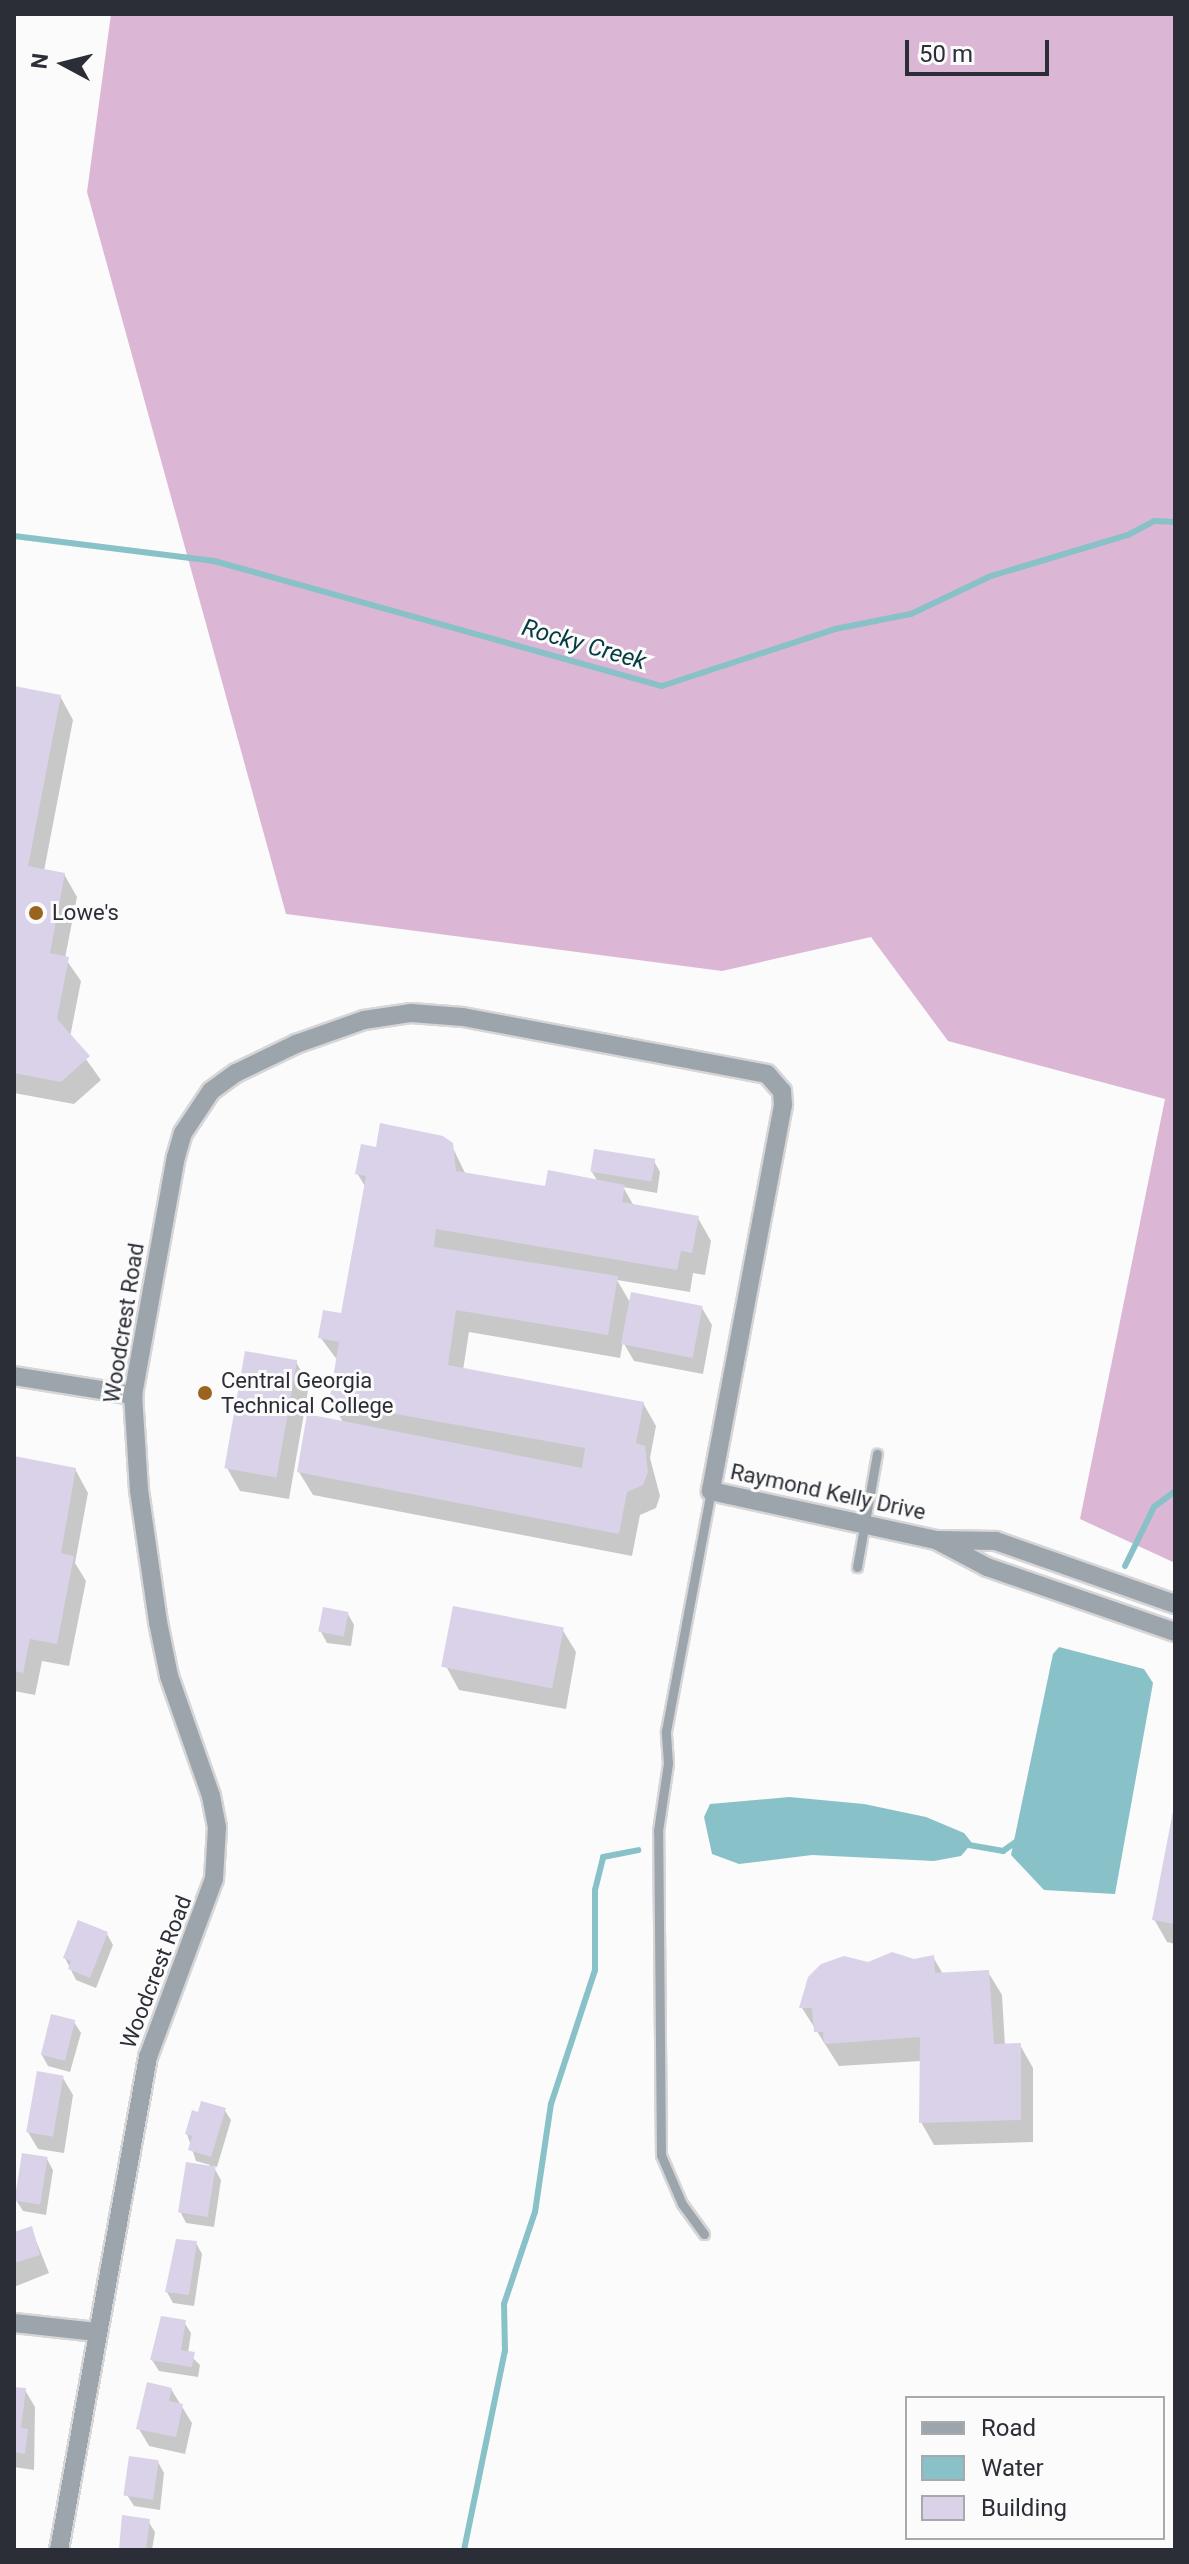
<!DOCTYPE html>
<html>
<head>
<meta charset="utf-8">
<style>
	body { margin:0 }
	#map { position:relative; width:1189px; height:2564px; overflow:hidden; background:#fbfbfb; font-family:Roboto,sans-serif }
	div>[style] { position:absolute }
	[style*='--x'] { left:calc(var(--x)*1px); top:calc(var(--y)*1px); width:calc(var(--w)*1px); rotate:calc(var(--a)*1deg) }
	.forest>* { inset:0; background:#dcb7d5 }
	.water>* { inset:0; background:#89c1c9 }
	.shadow>* { inset:0; background:#0003 }
	.stream>* { height:6px; margin:-3px; padding:0 3px; transform-origin:3px; border-radius:3px; background:#89c1c9 }
	.building>* { inset:0; background:#dad2e8; transform-origin:0 0 }
	.roads { filter:drop-shadow(2px 0 #d6d6d8) drop-shadow(-2px 0 #d6d6d8) drop-shadow(0 2px #d6d6d8) drop-shadow(0 -2px #d6d6d8) }
	.lane>* { height:9px; margin:-4.5px; padding:0 4.5px; transform-origin:4.5px; border-radius:4.5px; background:#9ca5ab }
	.street>* { height:18px; margin:-9px; padding:0 9px; transform-origin:9px; border-radius:9px; background:#9ca5ab }
	.dots>* { width:22px; height:22px; translate:-50% -50%; box-sizing:border-box; border:4px solid #fbfbfb; border-radius:50% }
	span { translate:-50% -50%; white-space:nowrap; text-align:center; line-height:1.15; -webkit-text-stroke:6px #fbfbfb; paint-order:stroke }
	.poi-label { font-size:22px; color:#2b2e36 }
	.left { translate:0 -50%; text-align:left }
	.street-label { font-size:22px; color:#2b2e36 }
	.water-label { font-size:24px; color:#033b41; font-style:italic }
	.frame { position:absolute; inset:0; border:16px solid #2b2e36; pointer-events:none }
	.legend { position:absolute; left:905px; top:2396px; width:260px; height:144px; box-sizing:border-box; background:#fbfbfb; border:2px solid #a8a9ac; margin:0; padding:10px 14px; list-style:none; font-size:24px; color:#2b2e36 }
	.legend li { display:flex; align-items:center; gap:16px; height:40px }
	.legend b { width:40px; border:2px solid #a8a9ac }
	.north { position:absolute; left:24px; top:24px; width:80px; height:80px; -webkit-text-stroke:6px #fbfbfb; paint-order:stroke; rotate:277deg; font-size:22px; font-weight:700; line-height:32px; text-align:center; color:#2b2e36 }
	.north::after { content:''; display:block; margin:auto; width:28px; height:36px; background:#2b2e36; clip-path:polygon(50% 0,100% 100%,50% 72%,0 100%) }
	.scale { position:absolute; left:905px; top:40px; width:144px; height:36px; box-sizing:border-box; border:4px solid #2b2e36; border-top:0; padding-left:10px; font-size:24px; line-height:28px; white-space:nowrap; color:#2b2e36; -webkit-text-stroke:6px #fbfbfb; paint-order:stroke }
</style>
</head>
<body>
<div id="map">
	<div class="forest">
		<i style="clip-path:polygon(111px 14px,1175px 14px,1175px 1563px,1080px 1519px,1165px 1099px,948px 1041px,871px 937px,722px 971px,286px 914px,87px 192px)"></i>
	</div>
	<div class="water">
		<i style="clip-path:polygon(1059px 1647px,1144px 1669px,1153px 1683px,1115px 1894px,1044px 1890px,1011px 1855px,1053px 1654px)"></i>
		<i style="clip-path:polygon(789px 1797px,864px 1804px,926px 1817px,964px 1833px,972px 1843px,961px 1856px,934px 1861px,812px 1855px,739px 1864px,712px 1854px,704px 1817px,710px 1804px)"></i>
	</div>
	<div class="shadow">
		<i style="clip-path:polygon(14px 688px,60px 696px,73px 720px,44px 871px,64px 874px,77px 897px,65px 958px,81px 981px,70px 1037px,101px 1080px,74px 1104px,14px 1093px)"></i>
		<i style="clip-path:polygon(451px 1144px,466px 1175px,546px 1189px,598px 1182px,592px 1172px,654px 1161px,660px 1172px,657px 1193px,623px 1187px,634px 1206px,698px 1218px,711px 1241px,705px 1275px,693px 1273px,690px 1292px,617px 1280px,631px 1304px,702px 1308px,712px 1325px,703px 1374px,634px 1361px,623px 1342px,620px 1358px,469px 1332px,463px 1370px,643px 1403px,656px 1426px,650px 1458px,660px 1496px,656px 1508px,640px 1515px,632px 1556px,313px 1495px,299px 1472px,344px 1424px,331px 1401px,338px 1361px,320px 1337px,342px 1315px,366px 1188px,357px 1173px,377px 1150px)"></i>
		<i style="clip-path:polygon(296px 1362px,309px 1385px,289px 1499px,240px 1491px,227px 1468px)"></i>
		<i style="clip-path:polygon(14px 1458px,75px 1469px,88px 1493px,75px 1563px,86px 1581px,69px 1666px,42px 1661px,35px 1695px,14px 1691px)"></i>
		<i style="clip-path:polygon(348px 1614px,354px 1625px,351px 1646px,327px 1643px,321px 1632px)"></i>
		<i style="clip-path:polygon(562px 1629px,576px 1652px,566px 1709px,459px 1690px,446px 1666px)"></i>
		<i style="clip-path:polygon(1175px 1804px,1175px 1944px,1167px 1942px,1154px 1919px)"></i>
		<i style="clip-path:polygon(107px 1934px,113px 1945px,96px 1988px,76px 1980px,65px 1958px)"></i>
		<i style="clip-path:polygon(933px 1957px,943px 1974px,988px 1972px,1002px 1995px,1005px 2046px,1020px 2045px,1033px 2068px,1033px 2142px,934px 2145px,921px 2122px,921px 2061px,839px 2066px,802px 2008px,868px 1964px)"></i>
		<i style="clip-path:polygon(74px 2022px,81px 2033px,70px 2072px,48px 2066px,42px 2055px)"></i>
		<i style="clip-path:polygon(63px 2078px,73px 2095px,64px 2153px,38px 2149px,28px 2132px)"></i>
		<i style="clip-path:polygon(224px 2109px,231px 2120px,217px 2167px,213px 2166px,221px 2180px,214px 2227px,186px 2223px,180px 2211px,210px 2165px,196px 2161px,187px 2134px,200px 2114px)"></i>
		<i style="clip-path:polygon(47px 2159px,53px 2170px,46px 2215px,23px 2211px,16px 2200px)"></i>
		<i style="clip-path:polygon(31px 2228px,49px 2273px,14px 2287px,14px 2234px)"></i>
		<i style="clip-path:polygon(196px 2243px,202px 2254px,194px 2306px,173px 2303px,167px 2292px)"></i>
		<i style="clip-path:polygon(184px 2322px,191px 2333px,188px 2353px,200px 2365px,198px 2377px,159px 2371px,152px 2360px)"></i>
		<i style="clip-path:polygon(14px 2389px,25px 2390px,35px 2407px,34px 2470px,14px 2467px)"></i>
		<i style="clip-path:polygon(171px 2389px,192px 2423px,185px 2454px,149px 2446px,139px 2429px)"></i>
		<i style="clip-path:polygon(158px 2462px,164px 2473px,160px 2510px,134px 2506px,127px 2495px)"></i>
		<i style="clip-path:polygon(148px 2521px,155px 2532px,152px 2550px,121px 2550px)"></i>
	</div>
	<div class="stream">
		<i style="--x:14;--y:536;--w:202;--a:7.1"></i>
		<i style="--x:214;--y:561;--w:465;--a:15.6"></i>
		<i style="--x:662;--y:686;--w:182;--a:-18.2"></i>
		<i style="--x:835;--y:629;--w:77;--a:-11.2"></i>
		<i style="--x:911;--y:614;--w:89;--a:-25.4"></i>
		<i style="--x:991;--y:576;--w:143;--a:-16.7"></i>
		<i style="--x:1128;--y:535;--w:30;--a:-28"></i>
		<i style="--x:1154;--y:521;--w:21;--a:3"></i>
		<i style="--x:1125;--y:1566;--w:66;--a:-63.8"></i>
		<i style="--x:1154;--y:1507;--w:26;--a:-37"></i>
		<i style="--x:963;--y:1844;--w:41;--a:9.9"></i>
		<i style="--x:1003;--y:1851;--w:16;--a:-35"></i>
		<i style="--x:464;--y:2550;--w:203;--a:-78.4"></i>
		<i style="--x:505;--y:2351;--w:47;--a:-91.2"></i>
		<i style="--x:504;--y:2304;--w:97;--a:-71.4"></i>
		<i style="--x:535;--y:2212;--w:109;--a:-81.6"></i>
		<i style="--x:551;--y:2104;--w:141;--a:-71.8"></i>
		<i style="--x:595;--y:1970;--w:80;--a:-90"></i>
		<i style="--x:595;--y:1890;--w:34;--a:-76"></i>
		<i style="--x:603;--y:1857;--w:36;--a:-11"></i>
	</div>
	<div class="building">
		<i style="clip-path:polygon(14px 686px,61px 695px,28px 866px,65px 873px,50px 953px,69px 957px,57px 1019px,90px 1056px,61px 1082px,14px 1073px)"></i>
		<i style="clip-path:polygon(380px 1123px,443px 1136px,453px 1143px,456px 1171px,545px 1186px,548px 1170px,625px 1185px,622px 1202px,699px 1216px,692px 1253px,681px 1251px,677px 1270px,436px 1229px,434px 1247px,618px 1276px,608px 1335px,456px 1310px,448px 1365px,644px 1402px,636px 1443px,645px 1446px,648px 1472px,643px 1485px,627px 1492px,619px 1534px,297px 1472px,307px 1414px,582px 1468px,585px 1448px,329px 1402px,339px 1342px,318px 1338px,323px 1310px,341px 1313px,366px 1176px,355px 1174px,361px 1144px,376px 1147px)"></i>
		<i style="left:594px;top:1149px;width:62px;height:23px;rotate:9deg"></i>
		<i style="left:631px;top:1292px;width:73px;height:53px;rotate:11deg"></i>
		<i style="left:245px;top:1351px;width:53px;height:119px;rotate:10deg"></i>
		<i style="clip-path:polygon(14px 1456px,76px 1468px,61px 1553px,74px 1556px,57px 1644px,30px 1639px,23px 1673px,14px 1671px)"></i>
		<i style="left:453px;top:1606px;width:113px;height:62px;rotate:11deg"></i>
		<i style="left:323px;top:1607px;width:26px;height:25px;rotate:11deg"></i>
		<i style="clip-path:polygon(1175px 1801px,1175px 1924px,1152px 1920px)"></i>
		<i style="clip-path:polygon(78px 1920px,108px 1932px,90px 1978px,68px 1969px,71px 1961px,63px 1958px)"></i>
		<i style="clip-path:polygon(892px 1952px,914px 1959px,934px 1955px,935px 1973px,989px 1970px,994px 2044px,1021px 2043px,1021px 2120px,919px 2123px,920px 2037px,824px 2044px,823px 2032px,814px 2032px,812px 2008px,799px 2008px,808px 1977px,821px 1964px,844px 1956px,868px 1962px)"></i>
		<i style="left:51px;top:2014px;width:25px;height:42px;rotate:14deg"></i>
		<i style="left:37px;top:2071px;width:27px;height:62px;rotate:10deg"></i>
		<i style="clip-path:polygon(201px 2101px,226px 2108px,211px 2157px,188px 2150px,192px 2136px,185px 2134px,192px 2110px,198px 2112px)"></i>
		<i style="left:22px;top:2153px;width:26px;height:48px;rotate:9deg"></i>
		<i style="left:186px;top:2162px;width:30px;height:51px;rotate:9deg"></i>
		<i style="clip-path:polygon(32px 2226px,40px 2255px,14px 2263px,14px 2232px)"></i>
		<i style="clip-path:polygon(176px 2239px,197px 2241px,189px 2295px,165px 2292px)"></i>
		<i style="clip-path:polygon(161px 2316px,186px 2320px,181px 2350px,195px 2352px,192px 2367px,150px 2360px)"></i>
		<i style="clip-path:polygon(147px 2382px,172px 2388px,169px 2401px,183px 2404px,176px 2437px,136px 2429px)"></i>
		<i style="clip-path:polygon(14px 2387px,26px 2388px,21px 2428px,28px 2429px,25px 2454px,14px 2452px)"></i>
		<i style="left:129px;top:2456px;width:30px;height:40px;rotate:8deg"></i>
		<i style="clip-path:polygon(122px 2515px,150px 2519px,146px 2550px,119px 2550px)"></i>
	</div>
	<div class="roads">
		<div class="lane">
			<i style="--x:857;--y:1567;--w:115;--a:-80"></i>
			<i style="--x:704;--y:2234;--w:37;--a:-126"></i>
			<i style="--x:682;--y:2204;--w:53;--a:-113.2"></i>
			<i style="--x:661;--y:2155;--w:324;--a:-90.5"></i>
			<i style="--x:658;--y:1831;--w:69;--a:-81.6"></i>
			<i style="--x:668;--y:1763;--w:32;--a:-94"></i>
			<i style="--x:666;--y:1731;--w:244;--a:-79.4"></i>
		</div>
		<div class="street">
			<i style="--x:14;--y:1376;--w:121;--a:9.1"></i>
			<i style="--x:1175;--y:1604;--w:190;--a:-160.6"></i>
			<i style="--x:996;--y:1541;--w:60;--a:-179"></i>
			<i style="--x:936;--y:1540;--w:58;--a:27.9"></i>
			<i style="--x:987;--y:1567;--w:199;--a:19.1"></i>
			<i style="--x:14;--y:2323;--w:83;--a:6.2"></i>
			<i style="--x:59;--y:2550;--w:501;--a:-79.77"></i>
			<i style="--x:148;--y:2057;--w:190;--a:-69.7"></i>
			<i style="--x:214;--y:1879;--w:52;--a:-86.7"></i>
			<i style="--x:217;--y:1827;--w:32;--a:-101"></i>
			<i style="--x:211;--y:1796;--w:127;--a:-109.3"></i>
			<i style="--x:169;--y:1676;--w:55;--a:-101.5"></i>
			<i style="--x:158;--y:1622;--w:133;--a:-98.2"></i>
			<i style="--x:139;--y:1490;--w:95;--a:-93.6"></i>
			<i style="--x:133;--y:1395;--w:242;--a:-79.8"></i>
			<i style="--x:176;--y:1157;--w:25;--a:-74"></i>
			<i style="--x:183;--y:1133;--w:50;--a:-56.3"></i>
			<i style="--x:211;--y:1091;--w:31;--a:-36"></i>
			<i style="--x:236;--y:1073;--w:67;--a:-25.8"></i>
			<i style="--x:296;--y:1044;--w:72;--a:-19.4"></i>
			<i style="--x:364;--y:1020;--w:48;--a:-8.5"></i>
			<i style="--x:411;--y:1013;--w:52;--a:4.4"></i>
			<i style="--x:463;--y:1017;--w:309;--a:10.6"></i>
			<i style="--x:767;--y:1074;--w:23;--a:49"></i>
			<i style="--x:782;--y:1091;--w:14;--a:86"></i>
			<i style="--x:783;--y:1105;--w:393;--a:100.6"></i>
			<i style="--x:711;--y:1491;--w:230;--a:12.3"></i>
		</div>
	</div>
	<div class="dots">
		<i style="left:36px;top:913px;background:#9a631e"></i>
		<i style="left:205px;top:1393px;background:#9a631e"></i>
	</div>
	<div class="poi-label">
		<span class="left" style="left:52px;top:913px">Lowe's</span>
		<span class="left" style="left:221px;top:1393px">Central Georgia<br>Technical College</span>
	</div>
	<div class="street-label">
		<span style="left:124px;top:1323px;rotate:-81deg">Woodcrest Road</span>
		<span style="left:828px;top:1492px;rotate:12deg">Raymond Kelly Drive</span>
		<span style="left:156px;top:1972px;rotate:-69deg">Woodcrest Road</span>
	</div>
	<div class="water-label">
		<span style="left:584px;top:645px;rotate:16deg">Rocky Creek</span>
	</div>
	<div class="frame"></div>
	<ul class="legend">
	<li><b style="height:10px;background:#9ca5ab"></b>Road</li>
	<li><b style="height:22px;background:#89c1c9"></b>Water</li>
	<li><b style="height:22px;background:#dad2e8"></b>Building</li>
	</ul>
	<div class="north">N</div>
	<div class="scale">50 m</div>
</div>
</body>
</html>
